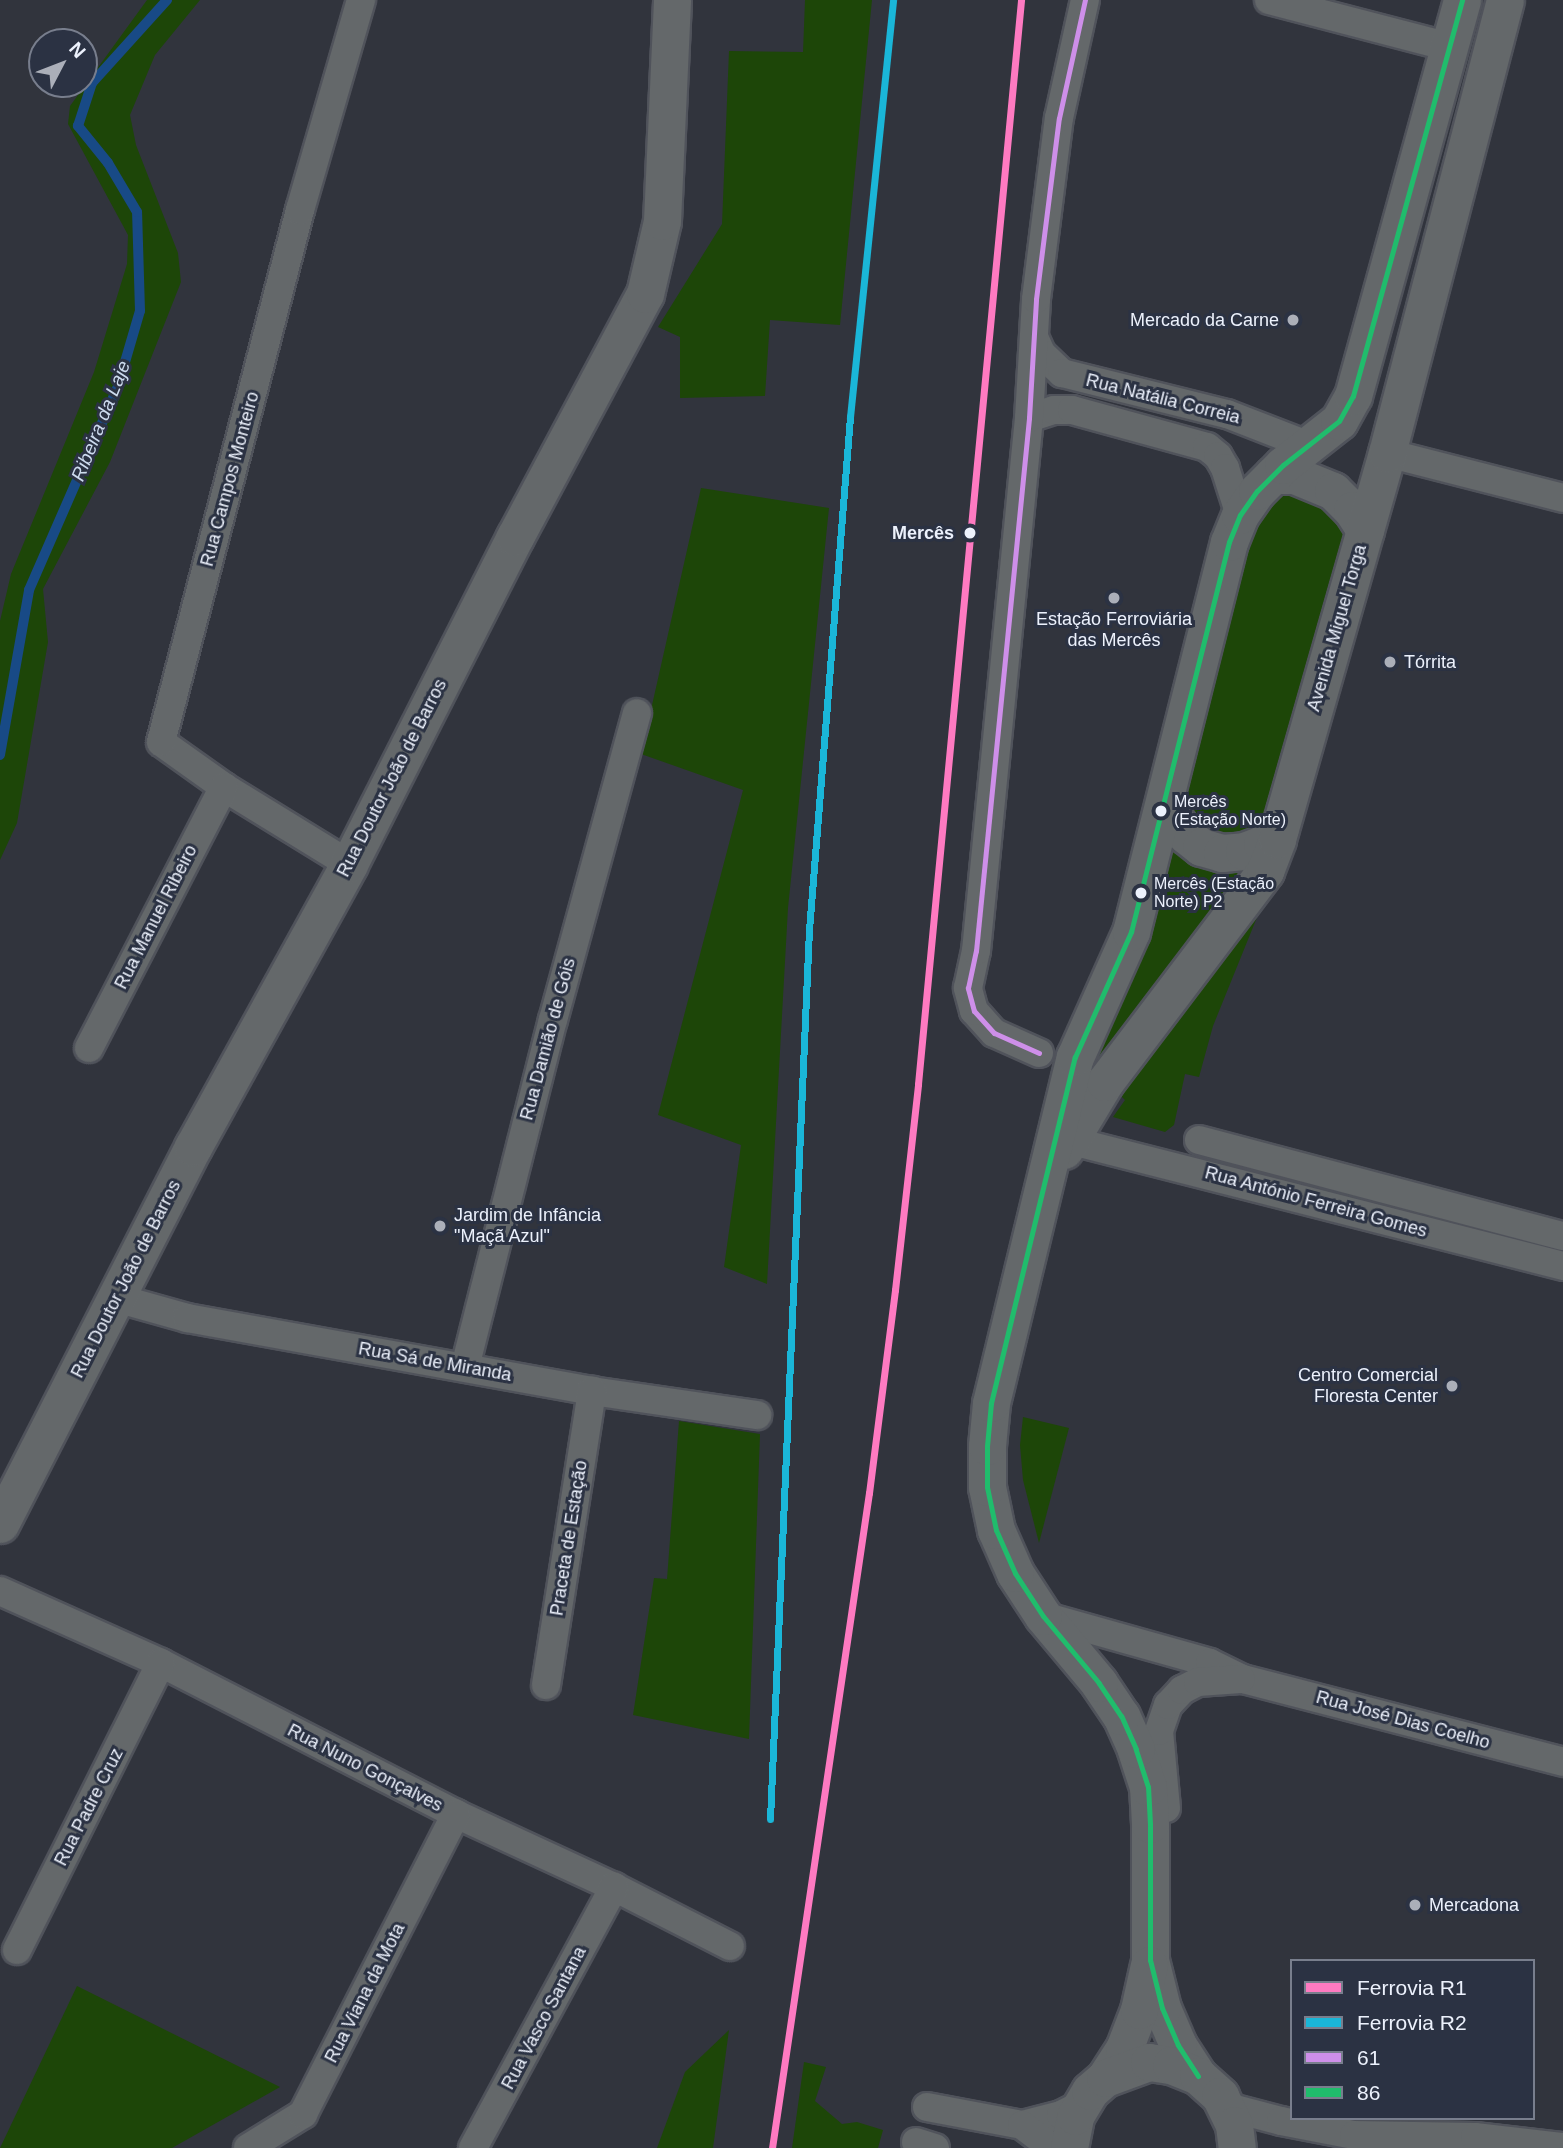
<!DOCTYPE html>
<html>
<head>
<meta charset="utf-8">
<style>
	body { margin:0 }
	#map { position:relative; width:1563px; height:2148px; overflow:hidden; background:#31343d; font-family:Helvetica,sans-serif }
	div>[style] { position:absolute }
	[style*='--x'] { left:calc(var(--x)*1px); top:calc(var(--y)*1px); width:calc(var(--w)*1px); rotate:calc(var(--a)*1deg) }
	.green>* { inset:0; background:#1d4608 }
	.stream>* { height:10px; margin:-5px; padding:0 5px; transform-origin:5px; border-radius:5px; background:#184a86 }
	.roads { filter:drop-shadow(2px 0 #50535b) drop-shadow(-2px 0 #50535b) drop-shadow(0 2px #50535b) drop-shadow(0 -2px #50535b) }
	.minor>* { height:28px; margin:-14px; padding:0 14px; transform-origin:14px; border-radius:14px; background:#64686a }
	.tertiary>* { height:37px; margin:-18.5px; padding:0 18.5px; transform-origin:18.5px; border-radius:18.5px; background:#64686a }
	.bus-1>* { height:5px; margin:-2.5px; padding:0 2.5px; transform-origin:2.5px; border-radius:2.5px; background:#ce8fe9 }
	.bus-2>* { height:5px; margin:-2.5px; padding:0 2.5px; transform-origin:2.5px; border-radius:2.5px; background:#20bc6c }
	.rail-1>* { height:7px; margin:-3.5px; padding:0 3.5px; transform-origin:3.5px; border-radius:3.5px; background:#fe7ac1 }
	.rail-2>* { height:7px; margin:-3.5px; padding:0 3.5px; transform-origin:3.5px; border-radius:3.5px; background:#1ab6d8 }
	.dots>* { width:19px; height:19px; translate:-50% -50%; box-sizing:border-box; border:4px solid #2b3243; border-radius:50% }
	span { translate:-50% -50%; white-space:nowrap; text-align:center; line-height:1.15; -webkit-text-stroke:6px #2b3243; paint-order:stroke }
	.bus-label { font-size:16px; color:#ecf1fc }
	.left { translate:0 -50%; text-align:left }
	.poi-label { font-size:18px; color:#ecf1fc }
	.right { translate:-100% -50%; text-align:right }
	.street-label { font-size:18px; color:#ecf1fc }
	.stop-label { font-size:18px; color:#ecf1fc; font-weight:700 }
	.water-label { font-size:19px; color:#cddbee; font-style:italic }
	.legend { position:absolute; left:1290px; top:1959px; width:245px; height:161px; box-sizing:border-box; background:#2b3243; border:2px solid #787e8d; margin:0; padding:9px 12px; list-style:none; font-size:21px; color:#ecf1fc }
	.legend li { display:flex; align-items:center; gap:14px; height:35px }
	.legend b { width:35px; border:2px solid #787e8d }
	.north { position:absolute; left:28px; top:28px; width:70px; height:70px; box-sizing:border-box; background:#2b3243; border:2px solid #787e8d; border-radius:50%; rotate:48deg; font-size:19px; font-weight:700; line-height:28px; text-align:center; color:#ecf1fc }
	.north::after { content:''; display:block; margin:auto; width:24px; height:32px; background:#abafb9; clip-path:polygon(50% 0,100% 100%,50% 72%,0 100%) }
</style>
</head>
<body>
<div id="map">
	<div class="green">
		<i style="clip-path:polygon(147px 0,200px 0,155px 55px,130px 115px,136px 145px,178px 253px,181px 282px,110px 462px,43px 589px,48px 642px,17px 823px,0 860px,0 621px,11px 574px,94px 372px,127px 264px,128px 235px,68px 124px,70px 106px)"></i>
		<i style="clip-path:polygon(805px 0,872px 0,840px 325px,770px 320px,765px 396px,680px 398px,680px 337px,658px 327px,722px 224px,729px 51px,803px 52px)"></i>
		<i style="clip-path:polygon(701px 488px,829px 508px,788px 908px,767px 1284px,724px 1267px,741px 1145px,658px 1115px,743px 790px,641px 754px)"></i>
		<i style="clip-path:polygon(1296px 493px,1311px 495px,1339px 519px,1344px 535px,1345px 552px,1274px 808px,1259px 829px,1227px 838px,1201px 828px,1183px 804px,1181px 787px,1247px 527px,1275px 498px)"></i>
		<i style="clip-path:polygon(1167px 847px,1201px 869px,1220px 873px,1253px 870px,1095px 1070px,1089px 1067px)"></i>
		<i style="clip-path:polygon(1257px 904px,1262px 905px,1213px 1026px,1199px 1077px,1185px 1074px,1174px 1125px,1165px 1132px,1113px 1117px,1125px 1100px,1114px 1089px)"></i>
		<i style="clip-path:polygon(1023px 1417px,1069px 1428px,1039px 1543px,1023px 1480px,1020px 1445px)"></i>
		<i style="clip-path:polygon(679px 1421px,760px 1434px,749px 1739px,633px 1715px,654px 1578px,667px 1579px)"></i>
		<i style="clip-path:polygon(77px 1986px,280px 2087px,172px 2148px,0 2148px)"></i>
		<i style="clip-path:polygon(729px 2030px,713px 2148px,657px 2148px,685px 2072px)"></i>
		<i style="clip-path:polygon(804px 2062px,826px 2067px,815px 2101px,842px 2124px,857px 2122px,883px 2130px,878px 2148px,792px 2148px)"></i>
	</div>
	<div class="stream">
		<i style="--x:0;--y:755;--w:168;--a:-80"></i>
		<i style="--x:29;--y:590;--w:223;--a:-66.4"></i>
		<i style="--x:118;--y:386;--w:78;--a:-73.7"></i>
		<i style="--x:140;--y:311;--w:99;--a:-91.7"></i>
		<i style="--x:137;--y:212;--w:57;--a:-120.6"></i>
		<i style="--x:108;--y:163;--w:48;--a:-129"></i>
		<i style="--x:78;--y:126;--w:45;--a:-72"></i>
		<i style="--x:92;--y:83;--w:112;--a:-47.9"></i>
	</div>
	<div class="roads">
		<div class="minor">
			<i style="--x:1269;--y:0;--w:186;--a:14.6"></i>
			<i style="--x:1034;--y:337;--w:17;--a:66"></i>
			<i style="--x:1041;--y:353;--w:29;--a:44"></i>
			<i style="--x:1062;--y:373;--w:170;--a:14"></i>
			<i style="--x:1227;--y:414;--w:86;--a:21.2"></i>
			<i style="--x:1029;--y:418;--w:26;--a:-18"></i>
			<i style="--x:1054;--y:410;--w:18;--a:0"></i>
			<i style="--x:1072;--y:410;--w:140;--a:15.3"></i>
			<i style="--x:1207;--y:447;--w:14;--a:39"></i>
			<i style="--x:1218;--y:456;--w:14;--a:60"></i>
			<i style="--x:1225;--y:468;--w:49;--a:72.3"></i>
			<i style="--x:1387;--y:453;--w:182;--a:14.3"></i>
			<i style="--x:349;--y:864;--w:147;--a:-148.4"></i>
			<i style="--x:224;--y:787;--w:77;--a:-144.5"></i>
			<i style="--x:161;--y:742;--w:550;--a:-75.36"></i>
			<i style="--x:300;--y:210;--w:219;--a:-73.8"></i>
			<i style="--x:89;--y:1048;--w:294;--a:-62.7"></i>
			<i style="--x:1039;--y:1053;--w:49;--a:-156"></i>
			<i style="--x:994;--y:1033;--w:30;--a:-132"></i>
			<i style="--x:974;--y:1011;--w:24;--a:-105"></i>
			<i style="--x:968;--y:988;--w:38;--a:-78"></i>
			<i style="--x:976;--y:951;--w:536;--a:-84.32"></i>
			<i style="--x:1029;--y:418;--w:119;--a:-86.6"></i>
			<i style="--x:1036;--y:299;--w:182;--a:-82.8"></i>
			<i style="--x:1059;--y:118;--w:121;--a:-77.6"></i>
			<i style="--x:1068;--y:1140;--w:511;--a:14.28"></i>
			<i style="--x:1199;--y:1140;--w:376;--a:14.8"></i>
			<i style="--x:116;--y:1298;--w:74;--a:15.7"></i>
			<i style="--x:187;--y:1318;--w:412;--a:10.2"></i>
			<i style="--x:592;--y:1391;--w:167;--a:8.3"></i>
			<i style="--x:465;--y:1367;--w:358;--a:-75.8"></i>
			<i style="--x:553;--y:1020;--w:318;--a:-74.7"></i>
			<i style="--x:0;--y:1591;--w:176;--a:24.1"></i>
			<i style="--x:161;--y:1663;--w:331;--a:27.1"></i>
			<i style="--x:456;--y:1814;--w:174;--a:24.8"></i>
			<i style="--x:614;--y:1887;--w:130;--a:27"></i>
			<i style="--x:1043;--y:1616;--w:173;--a:15.7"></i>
			<i style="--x:1210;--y:1663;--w:37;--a:26"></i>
			<i style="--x:1243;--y:1679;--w:331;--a:14.5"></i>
			<i style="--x:546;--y:1685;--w:298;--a:-81.1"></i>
			<i style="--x:1166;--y:1808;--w:77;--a:-95.2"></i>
			<i style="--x:1159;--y:1731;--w:28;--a:-71"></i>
			<i style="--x:1168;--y:1705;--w:21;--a:-47"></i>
			<i style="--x:1182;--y:1690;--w:18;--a:-27"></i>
			<i style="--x:1198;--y:1682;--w:43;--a:-4"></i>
			<i style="--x:17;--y:1950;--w:321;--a:-63.4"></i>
			<i style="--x:1224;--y:2106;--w:59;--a:14.7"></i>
			<i style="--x:1281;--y:2121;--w:74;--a:10.9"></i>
			<i style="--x:1354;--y:2135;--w:121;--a:0.9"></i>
			<i style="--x:1475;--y:2137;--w:89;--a:6.5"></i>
			<i style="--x:927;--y:2107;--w:97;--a:10.7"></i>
			<i style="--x:1022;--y:2125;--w:40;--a:-14.4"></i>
			<i style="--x:1061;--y:2115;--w:22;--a:-27"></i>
			<i style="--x:1022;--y:2125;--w:39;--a:37"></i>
			<i style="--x:916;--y:2142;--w:20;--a:18"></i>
			<i style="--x:248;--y:2148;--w:65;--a:-31.7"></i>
			<i style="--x:303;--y:2114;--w:337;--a:-63"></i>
			<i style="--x:473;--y:2148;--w:297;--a:-61.6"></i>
		</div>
		<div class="tertiary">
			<i style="--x:1273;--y:475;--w:21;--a:0"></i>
			<i style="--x:1294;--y:475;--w:42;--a:22.3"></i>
			<i style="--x:1333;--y:491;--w:27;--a:45"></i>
			<i style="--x:1352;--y:510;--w:24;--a:57"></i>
			<i style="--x:1164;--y:805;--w:37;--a:54"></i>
			<i style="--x:1186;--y:835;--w:19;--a:39"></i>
			<i style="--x:1201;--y:847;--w:22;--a:16"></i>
			<i style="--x:1222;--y:853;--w:22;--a:-5"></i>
			<i style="--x:1244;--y:851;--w:19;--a:-21"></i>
			<i style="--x:1262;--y:844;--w:23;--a:-40"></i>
			<i style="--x:1064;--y:1150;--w:79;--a:-58.9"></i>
			<i style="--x:1105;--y:1082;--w:265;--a:-52.8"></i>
			<i style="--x:1265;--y:871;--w:34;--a:-69"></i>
			<i style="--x:1277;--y:839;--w:401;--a:-74.1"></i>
			<i style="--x:1387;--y:453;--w:468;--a:-75.4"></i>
			<i style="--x:0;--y:1524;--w:424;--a:-62.9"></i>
			<i style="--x:193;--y:1147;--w:323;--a:-61.1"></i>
			<i style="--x:349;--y:864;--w:367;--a:-63.1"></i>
			<i style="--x:515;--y:537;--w:276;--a:-61.9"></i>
			<i style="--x:645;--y:294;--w:75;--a:-76.9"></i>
			<i style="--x:662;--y:221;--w:221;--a:-87.4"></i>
			<i style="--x:1198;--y:2076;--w:37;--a:-123"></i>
			<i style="--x:1178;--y:2045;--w:40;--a:-113.4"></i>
			<i style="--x:1162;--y:2008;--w:49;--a:-104"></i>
			<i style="--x:1150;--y:1960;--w:136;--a:-90"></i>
			<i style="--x:1150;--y:1824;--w:37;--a:-93"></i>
			<i style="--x:1148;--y:1787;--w:40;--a:-108"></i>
			<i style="--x:1136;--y:1749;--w:36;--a:-114"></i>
			<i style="--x:1121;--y:1716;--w:40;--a:-124"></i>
			<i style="--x:1099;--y:1683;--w:87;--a:-129.9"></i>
			<i style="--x:1043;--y:1616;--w:51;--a:-123.1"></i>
			<i style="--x:1015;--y:1573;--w:47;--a:-113.8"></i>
			<i style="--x:996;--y:1530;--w:44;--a:-101.8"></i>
			<i style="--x:987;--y:1487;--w:41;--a:-90"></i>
			<i style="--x:987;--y:1446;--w:43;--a:-84.7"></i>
			<i style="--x:991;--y:1403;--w:356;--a:-76.4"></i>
			<i style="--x:1075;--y:1057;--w:137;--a:-65.9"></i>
			<i style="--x:1131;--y:932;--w:402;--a:-75.9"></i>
			<i style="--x:1229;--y:542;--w:29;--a:-68"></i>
			<i style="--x:1240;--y:515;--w:29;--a:-55"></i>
			<i style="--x:1257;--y:491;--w:37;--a:-45"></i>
			<i style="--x:1283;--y:465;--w:71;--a:-38.2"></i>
			<i style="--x:1339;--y:421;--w:29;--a:-61"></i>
			<i style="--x:1353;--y:396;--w:411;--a:-74.6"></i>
			<i style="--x:1105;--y:2078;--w:35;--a:-57"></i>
			<i style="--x:1124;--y:2049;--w:42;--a:-69"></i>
			<i style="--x:1139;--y:2010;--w:46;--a:-77.5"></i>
			<i style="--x:1069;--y:2148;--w:33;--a:-79"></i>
			<i style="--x:1075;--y:2116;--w:29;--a:-59"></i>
			<i style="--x:1090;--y:2091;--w:20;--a:-41"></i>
			<i style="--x:1105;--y:2078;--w:47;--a:-20"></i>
			<i style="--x:1149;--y:2062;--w:22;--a:8"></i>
			<i style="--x:1171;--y:2065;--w:29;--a:22"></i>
			<i style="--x:1198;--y:2076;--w:30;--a:42"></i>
			<i style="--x:1220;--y:2096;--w:32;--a:64"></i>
			<i style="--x:1234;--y:2125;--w:23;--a:83"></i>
		</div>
	</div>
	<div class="bus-1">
		<i style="--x:1039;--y:1053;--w:49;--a:-156"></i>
		<i style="--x:994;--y:1033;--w:30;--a:-132"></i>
		<i style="--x:974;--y:1011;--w:24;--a:-105"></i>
		<i style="--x:968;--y:988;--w:38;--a:-78"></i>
		<i style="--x:976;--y:951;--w:536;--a:-84.32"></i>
		<i style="--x:1029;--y:418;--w:119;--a:-86.6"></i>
		<i style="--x:1036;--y:299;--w:182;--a:-82.8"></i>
		<i style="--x:1059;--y:118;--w:121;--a:-77.6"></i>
	</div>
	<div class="bus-2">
		<i style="--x:1198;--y:2076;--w:37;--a:-123"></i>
		<i style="--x:1178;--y:2045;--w:40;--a:-113.4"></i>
		<i style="--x:1162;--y:2008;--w:49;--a:-104"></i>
		<i style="--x:1150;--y:1960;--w:136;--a:-90"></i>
		<i style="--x:1150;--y:1824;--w:37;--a:-93"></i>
		<i style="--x:1148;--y:1787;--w:40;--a:-108"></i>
		<i style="--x:1136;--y:1749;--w:36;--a:-114"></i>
		<i style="--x:1121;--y:1716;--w:40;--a:-124"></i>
		<i style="--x:1099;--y:1683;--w:87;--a:-129.9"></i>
		<i style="--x:1043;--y:1616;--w:51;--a:-123.1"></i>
		<i style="--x:1015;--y:1573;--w:47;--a:-113.8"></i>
		<i style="--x:996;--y:1530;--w:44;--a:-101.8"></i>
		<i style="--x:987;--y:1487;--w:41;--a:-90"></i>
		<i style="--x:987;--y:1446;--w:43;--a:-84.7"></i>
		<i style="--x:991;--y:1403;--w:356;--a:-76.4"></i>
		<i style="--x:1075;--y:1057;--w:137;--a:-65.9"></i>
		<i style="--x:1131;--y:932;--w:402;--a:-75.9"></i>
		<i style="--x:1229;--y:542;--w:29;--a:-68"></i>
		<i style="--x:1240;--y:515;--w:29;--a:-55"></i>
		<i style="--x:1257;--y:491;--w:37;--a:-45"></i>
		<i style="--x:1283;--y:465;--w:71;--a:-38.2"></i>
		<i style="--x:1339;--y:421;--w:29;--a:-61"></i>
		<i style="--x:1353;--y:396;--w:411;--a:-74.6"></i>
	</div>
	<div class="rail-1">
		<i style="--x:772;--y:2148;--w:662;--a:-81.58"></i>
		<i style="--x:869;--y:1493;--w:205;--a:-82.7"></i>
		<i style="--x:895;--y:1290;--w:207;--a:-83.6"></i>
		<i style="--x:918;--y:1084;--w:1089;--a:-84.57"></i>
	</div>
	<div class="rail-2">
		<i style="--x:770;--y:1819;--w:890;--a:-87.49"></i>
		<i style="--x:809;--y:930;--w:515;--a:-85.43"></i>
		<i style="--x:850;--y:417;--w:419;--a:-84.1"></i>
	</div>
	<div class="dots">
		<i style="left:1293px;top:320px;background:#abafb9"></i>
		<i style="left:970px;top:533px;background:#ecf1fc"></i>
		<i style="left:1114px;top:598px;background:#abafb9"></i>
		<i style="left:1390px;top:662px;background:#abafb9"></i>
		<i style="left:1161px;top:811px;background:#ecf1fc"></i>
		<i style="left:1141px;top:893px;background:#ecf1fc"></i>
		<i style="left:440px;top:1226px;background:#abafb9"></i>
		<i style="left:1452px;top:1386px;background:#abafb9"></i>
		<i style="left:1415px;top:1905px;background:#abafb9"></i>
	</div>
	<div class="bus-label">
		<span class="left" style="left:1174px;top:811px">Mercês<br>(Estação Norte)</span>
		<span class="left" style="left:1154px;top:893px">Mercês (Estação<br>Norte) P2</span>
	</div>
	<div class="poi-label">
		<span class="right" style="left:1279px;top:320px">Mercado da Carne</span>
		<span style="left:1114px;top:630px">Estação Ferroviária<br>das Mercês</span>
		<span class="left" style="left:1404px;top:662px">Tórrita</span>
		<span class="left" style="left:454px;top:1226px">Jardim de Infância<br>"Maçã Azul"</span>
		<span class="right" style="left:1438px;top:1386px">Centro Comercial<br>Floresta Center</span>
		<span class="left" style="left:1429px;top:1905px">Mercadona</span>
	</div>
	<div class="street-label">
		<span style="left:1163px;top:399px;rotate:14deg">Rua Natália Correia</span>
		<span style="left:230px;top:479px;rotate:-75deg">Rua Campos Monteiro</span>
		<span style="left:1337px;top:628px;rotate:-74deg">Avenida Miguel Torga</span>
		<span style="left:392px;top:778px;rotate:-63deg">Rua Doutor João de Barros</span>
		<span style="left:156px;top:917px;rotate:-63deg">Rua Manuel Ribeiro</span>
		<span style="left:548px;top:1039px;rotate:-75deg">Rua Damião de Góis</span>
		<span style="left:1316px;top:1202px;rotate:15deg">Rua António Ferreira Gomes</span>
		<span style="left:126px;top:1279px;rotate:-63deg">Rua Doutor João de Barros</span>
		<span style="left:435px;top:1362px;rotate:10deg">Rua Sá de Miranda</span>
		<span style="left:569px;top:1538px;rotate:-81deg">Praceta de Estação</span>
		<span style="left:1403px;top:1720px;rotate:15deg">Rua José Dias Coelho</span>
		<span style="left:365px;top:1768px;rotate:27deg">Rua Nuno Gonçalves</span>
		<span style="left:89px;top:1807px;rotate:-63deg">Rua Padre Cruz</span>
		<span style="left:365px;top:1993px;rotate:-63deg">Rua Viana da Mota</span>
		<span style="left:544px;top:2018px;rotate:-62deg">Rua Vasco Santana</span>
	</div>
	<div class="stop-label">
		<span class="right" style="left:954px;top:533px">Mercês</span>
	</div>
	<div class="water-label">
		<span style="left:101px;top:421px;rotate:-68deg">Ribeira da Laje</span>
	</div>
	<ul class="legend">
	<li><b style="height:9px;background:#fe7ac1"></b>Ferrovia R1</li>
	<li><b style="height:9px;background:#1ab6d8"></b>Ferrovia R2</li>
	<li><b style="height:9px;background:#ce8fe9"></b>61</li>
	<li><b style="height:9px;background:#20bc6c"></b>86</li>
	</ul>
	<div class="north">N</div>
</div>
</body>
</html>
